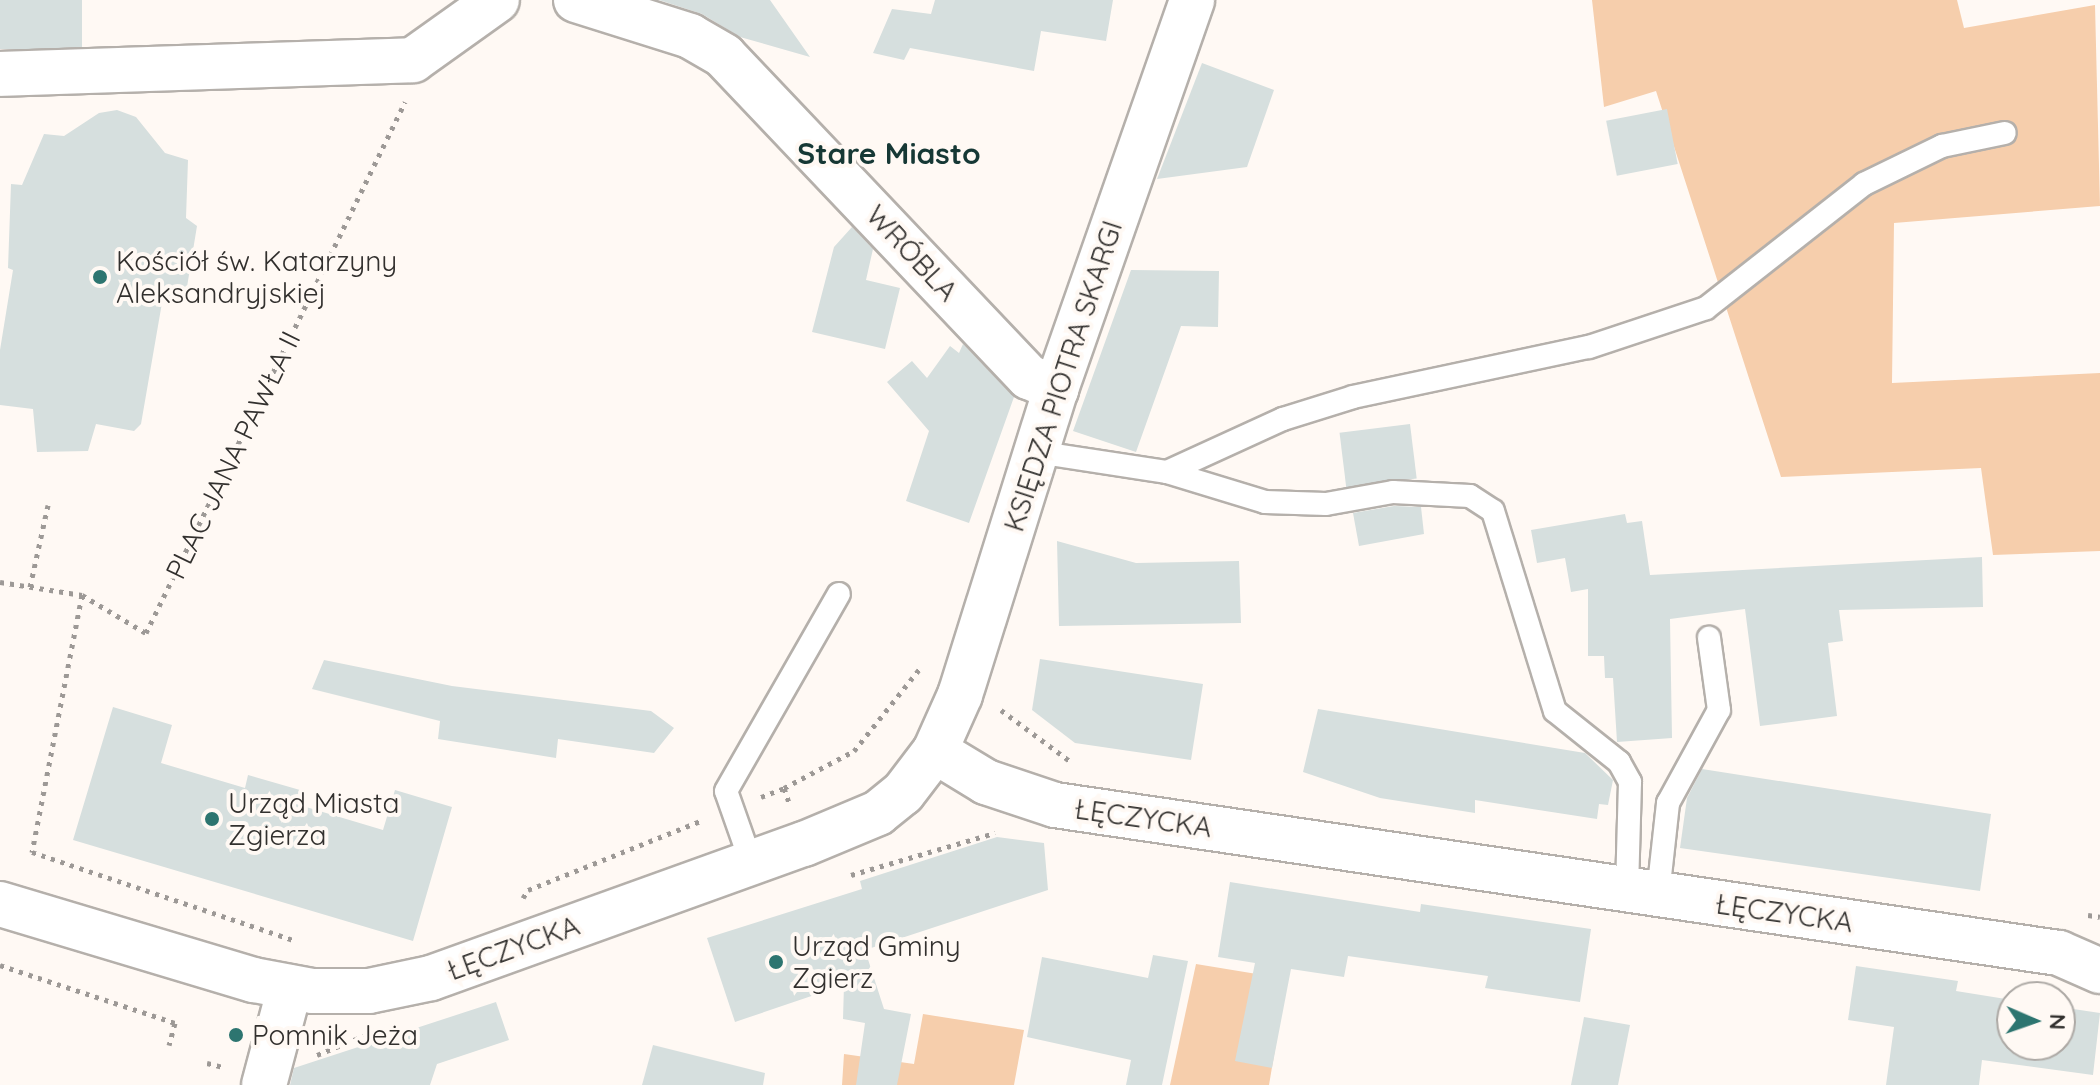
<!DOCTYPE html>
<html>
<head>
<meta charset="utf-8">
<style>
	body { margin:0 }
	#map { position:relative; width:2100px; height:1085px; overflow:hidden; background:#fff9f4; font-family:Quicksand,sans-serif }
	div>[style] { position:absolute }
	[style*='--x'] { left:calc(var(--x)*1px); top:calc(var(--y)*1px); width:calc(var(--w)*1px); rotate:calc(var(--a)*1deg) }
	.green>* { inset:0; background:#f6ceac }
	.building>* { inset:0; background:#d6dfde; transform-origin:0 0 }
	.path>* { height:5px; margin-top:-2.5px; transform-origin:0; background:repeating-linear-gradient(90deg,#9d9996 0 4px,transparent 0 10px) }
	.roads { filter:drop-shadow(2px 0 #b5b0ab) drop-shadow(-2px 0 #b5b0ab) drop-shadow(0 2px #b5b0ab) drop-shadow(0 -2px #b5b0ab) }
	.service>* { height:22px; margin:-11px; padding:0 11px; transform-origin:11px; border-radius:11px; background:#fff }
	.minor>* { height:44px; margin:-22px; padding:0 22px; transform-origin:22px; border-radius:22px; background:#fff }
	.tertiary>* { height:44px; margin:-22px; padding:0 22px; transform-origin:22px; border-radius:22px; background:#fff }
	.dots>* { width:22px; height:22px; translate:-50% -50%; box-sizing:border-box; border:4px solid #fff9f4; border-radius:50% }
	span { translate:-50% -50%; white-space:nowrap; text-align:center; line-height:1.15; -webkit-text-stroke:8px #fff9f4; paint-order:stroke }
	.street-label { font-size:28px; color:#32302e }
	.poi-label { font-size:28px; color:#32302e }
	.left { translate:0 -50%; text-align:left }
	.neighbourhood-label { font-size:30px; color:#163835; font-weight:700 }
	.north { position:absolute; left:1996px; top:981px; width:80px; height:80px; box-sizing:border-box; background:#fff9f4; border:2px solid #ada9a5; border-radius:50%; rotate:92deg; font-size:22px; font-weight:700; line-height:32px; text-align:center; color:#32302e }
	.north::after { content:''; display:block; margin:auto; width:28px; height:36px; background:#2d7570; clip-path:polygon(50% 0,100% 100%,50% 72%,0 100%) }
</style>
</head>
<body>
<div id="map">
	<div class="green">
		<i style="clip-path:polygon(1592px 0,1957px 0,1964px 28px,2095px 5px,2100px 206px,1894px 223px,1892px 383px,2100px 373px,2100px 551px,1993px 555px,1981px 468px,1781px 477px,1656px 91px,1604px 107px)"></i>
		<i style="clip-path:polygon(1196px 964px,1287px 979px,1269px 1085px,1170px 1085px)"></i>
		<i style="clip-path:polygon(923px 1014px,1024px 1030px,1014px 1085px,842px 1085px,844px 1054px,914px 1064px)"></i>
	</div>
	<div class="building">
		<i style="left:0;top:0;width:82px;height:49px"></i>
		<i style="clip-path:polygon(659px 0,770px 0,810px 57px,740px 37px,702px 14px)"></i>
		<i style="clip-path:polygon(935px 0,1113px 0,1106px 41px,1041px 31px,1034px 71px,910px 48px,904px 60px,873px 53px,892px 9px,931px 14px)"></i>
		<i style="clip-path:polygon(1202px 63px,1274px 90px,1247px 167px,1157px 179px)"></i>
		<i style="left:1667px;top:109px;width:56px;height:62px;rotate:79deg"></i>
		<i style="clip-path:polygon(117px 110px,136px 117px,165px 153px,188px 160px,186px 218px,197px 226px,186px 293px,163px 297px,141px 424px,134px 431px,96px 424px,88px 451px,37px 452px,33px 409px,0 405px,0 350px,13px 270px,8px 268px,11px 184px,22px 185px,44px 134px,64px 136px,99px 113px)"></i>
		<i style="clip-path:polygon(852px 227px,873px 249px,866px 280px,900px 288px,885px 349px,812px 332px,834px 247px)"></i>
		<i style="clip-path:polygon(1131px 270px,1219px 271px,1218px 327px,1181px 326px,1136px 452px,1073px 431px)"></i>
		<i style="clip-path:polygon(963px 344px,1014px 397px,969px 523px,906px 501px,929px 431px,887px 382px,912px 361px,927px 378px,950px 346px,959px 353px)"></i>
		<i style="left:1410px;top:424px;width:55px;height:71px;rotate:83deg"></i>
		<i style="clip-path:polygon(1394px 506px,1421px 507px,1424px 534px,1359px 546px,1353px 513px)"></i>
		<i style="clip-path:polygon(1625px 514px,1627px 523px,1642px 521px,1650px 575px,1982px 557px,1983px 607px,1839px 610px,1843px 641px,1828px 643px,1837px 716px,1760px 726px,1745px 609px,1670px 619px,1672px 738px,1617px 742px,1613px 678px,1605px 678px,1604px 656px,1588px 656px,1588px 589px,1571px 592px,1565px 558px,1537px 563px,1531px 530px)"></i>
		<i style="clip-path:polygon(1057px 541px,1136px 563px,1239px 561px,1241px 623px,1059px 626px)"></i>
		<i style="clip-path:polygon(1040px 659px,1203px 684px,1191px 760px,1075px 743px,1032px 710px)"></i>
		<i style="clip-path:polygon(324px 660px,452px 686px,651px 711px,674px 728px,654px 753px,558px 739px,556px 758px,438px 739px,440px 721px,312px 689px)"></i>
		<i style="clip-path:polygon(113px 707px,172px 725px,161px 763px,245px 788px,248px 775px,300px 790px,296px 804px,383px 830px,395px 790px,452px 807px,413px 941px,73px 840px)"></i>
		<i style="clip-path:polygon(1318px 709px,1585px 753px,1613px 780px,1608px 805px,1599px 804px,1597px 819px,1475px 800px,1475px 813px,1380px 798px,1303px 772px)"></i>
		<i style="clip-path:polygon(1702px 769px,1991px 814px,1980px 891px,1680px 848px,1687px 798px)"></i>
		<i style="clip-path:polygon(997px 837px,1044px 843px,1048px 890px,865px 950px,884px 1009px,911px 1014px,897px 1085px,856px 1085px,865px 1023px,843px 1019px,844px 985px,735px 1022px,707px 938px,862px 889px,860px 881px)"></i>
		<i style="clip-path:polygon(1230px 882px,1420px 912px,1421px 904px,1591px 929px,1580px 1002px,1485px 988px,1488px 976px,1348px 956px,1344px 977px,1291px 969px,1272px 1068px,1235px 1061px,1255px 963px,1218px 957px)"></i>
		<i style="clip-path:polygon(1153px 955px,1188px 961px,1162px 1085px,1126px 1085px,1131px 1060px,1027px 1037px,1042px 957px,1148px 978px)"></i>
		<i style="clip-path:polygon(1856px 966px,1958px 981px,1956px 991px,2012px 1000px,2012px 1045px,2060px 1045px,2060px 1007px,2100px 1013px,2093px 1075px,1982px 1060px,1979px 1085px,1886px 1085px,1894px 1027px,1848px 1020px)"></i>
		<i style="clip-path:polygon(496px 1002px,509px 1040px,437px 1064px,430px 1085px,290px 1085px,294px 1068px)"></i>
		<i style="clip-path:polygon(1584px 1017px,1630px 1025px,1618px 1085px,1571px 1085px)"></i>
		<i style="clip-path:polygon(653px 1045px,765px 1073px,763px 1085px,642px 1085px)"></i>
	</div>
	<div class="path">
		<i style="--x:0;--y:582;--w:83;--a:9"></i>
		<i style="--x:82;--y:595;--w:74;--a:30.7"></i>
		<i style="--x:146;--y:633;--w:591;--a:-64"></i>
		<i style="--x:30;--y:587;--w:84;--a:-77.6"></i>
		<i style="--x:82;--y:595;--w:262;--a:101"></i>
		<i style="--x:32;--y:852;--w:276;--a:18.6"></i>
		<i style="--x:1001;--y:710;--w:86;--a:36.5"></i>
		<i style="--x:784;--y:788;--w:79;--a:-27.9"></i>
		<i style="--x:854;--y:751;--w:107;--a:-51.4"></i>
		<i style="--x:761;--y:797;--w:25;--a:-21"></i>
		<i style="--x:784;--y:788;--w:18;--a:71"></i>
		<i style="--x:851;--y:875;--w:150;--a:-16.3"></i>
		<i style="--x:523;--y:898;--w:9;--a:-58"></i>
		<i style="--x:528;--y:890;--w:188;--a:-21.8"></i>
		<i style="--x:2088;--y:915;--w:12;--a:9"></i>
		<i style="--x:0;--y:965;--w:184;--a:18.3"></i>
		<i style="--x:175;--y:1023;--w:23;--a:105"></i>
		<i style="--x:317;--y:1055;--w:50;--a:-22.4"></i>
		<i style="--x:207;--y:1063;--w:16;--a:14"></i>
	</div>
	<div class="roads">
		<div class="service">
			<i style="--x:1036;--y:452;--w:133;--a:8.7"></i>
			<i style="--x:1167;--y:472;--w:128;--a:-24.6"></i>
			<i style="--x:1283;--y:419;--w:73;--a:-17.4"></i>
			<i style="--x:1353;--y:397;--w:241;--a:-12"></i>
			<i style="--x:1589;--y:347;--w:123;--a:-18.4"></i>
			<i style="--x:1706;--y:308;--w:201;--a:-38.1"></i>
			<i style="--x:1864;--y:184;--w:87;--a:-26"></i>
			<i style="--x:1942;--y:146;--w:64;--a:-11.7"></i>
			<i style="--x:1167;--y:472;--w:102;--a:17"></i>
			<i style="--x:1265;--y:502;--w:61;--a:1.9"></i>
			<i style="--x:1326;--y:504;--w:68;--a:-10.2"></i>
			<i style="--x:1393;--y:492;--w:77;--a:3"></i>
			<i style="--x:1470;--y:496;--w:27;--a:33"></i>
			<i style="--x:1493;--y:511;--w:209;--a:72.8"></i>
			<i style="--x:1555;--y:711;--w:82;--a:38.6"></i>
			<i style="--x:1619;--y:762;--w:23;--a:61"></i>
			<i style="--x:1630;--y:782;--w:108;--a:91.6"></i>
			<i style="--x:751;--y:862;--w:75;--a:-109.4"></i>
			<i style="--x:726;--y:791;--w:227;--a:-60.2"></i>
			<i style="--x:1658;--y:894;--w:92;--a:-83.7"></i>
			<i style="--x:1668;--y:803;--w:106;--a:-61.3"></i>
			<i style="--x:1719;--y:710;--w:73;--a:-97.9"></i>
		</div>
		<div class="minor">
			<i style="--x:576;--y:0;--w:120;--a:17.5"></i>
			<i style="--x:690;--y:36;--w:39;--a:30"></i>
			<i style="--x:724;--y:56;--w:443;--a:46.5"></i>
			<i style="--x:1029;--y:377;--w:30;--a:24"></i>
			<i style="--x:0;--y:74;--w:413;--a:-1.9"></i>
			<i style="--x:413;--y:60;--w:103;--a:-35.5"></i>
			<i style="--x:935;--y:751;--w:60;--a:31.3"></i>
			<i style="--x:986;--y:782;--w:73;--a:18.4"></i>
			<i style="--x:1055;--y:805;--w:1015;--a:8.39"></i>
			<i style="--x:2059;--y:953;--w:45;--a:23.7"></i>
		</div>
		<div class="tertiary">
			<i style="--x:0;--y:904;--w:265;--a:16.7"></i>
			<i style="--x:254;--y:980;--w:60;--a:10.6"></i>
			<i style="--x:313;--y:991;--w:56;--a:0"></i>
			<i style="--x:369;--y:991;--w:63;--a:-11.8"></i>
			<i style="--x:431;--y:978;--w:396;--a:-19.8"></i>
			<i style="--x:804;--y:844;--w:80;--a:-22.7"></i>
			<i style="--x:878;--y:813;--w:32;--a:-39"></i>
			<i style="--x:903;--y:793;--w:53;--a:-52.7"></i>
			<i style="--x:935;--y:751;--w:61;--a:-65.9"></i>
			<i style="--x:960;--y:695;--w:321;--a:-72.6"></i>
			<i style="--x:1056;--y:389;--w:412;--a:-70.7"></i>
			<i style="--x:264;--y:1085;--w:101;--a:-75.1"></i>
		</div>
	</div>
	<div class="dots">
		<i style="left:100px;top:277px;background:#2d7570"></i>
		<i style="left:212px;top:819px;background:#2d7570"></i>
		<i style="left:776px;top:962px;background:#2d7570"></i>
		<i style="left:236px;top:1035px;background:#2d7570"></i>
	</div>
	<div class="street-label">
		<span style="left:912px;top:253px;rotate:47deg">WRÓBLA</span>
		<span style="left:1063px;top:376px;rotate:-72deg">KSIĘDZA PIOTRA SKARGI</span>
		<span style="left:233px;top:455px;rotate:-64deg">PLAC JANA PAWŁA II</span>
		<span style="left:1143px;top:818px;rotate:8deg">ŁĘCZYCKA</span>
		<span style="left:1784px;top:913px;rotate:8deg">ŁĘCZYCKA</span>
		<span style="left:513px;top:948px;rotate:-20deg">ŁĘCZYCKA</span>
	</div>
	<div class="poi-label">
		<span class="left" style="left:116px;top:277px">Kościół św. Katarzyny<br>Aleksandryjskiej</span>
		<span class="left" style="left:228px;top:819px">Urząd Miasta<br>Zgierza</span>
		<span class="left" style="left:792px;top:962px">Urząd Gminy<br>Zgierz</span>
		<span class="left" style="left:252px;top:1035px">Pomnik Jeża</span>
	</div>
	<div class="neighbourhood-label">
		<span style="left:889px;top:153px">Stare Miasto</span>
	</div>
	<div class="north">N</div>
</div>
</body>
</html>
